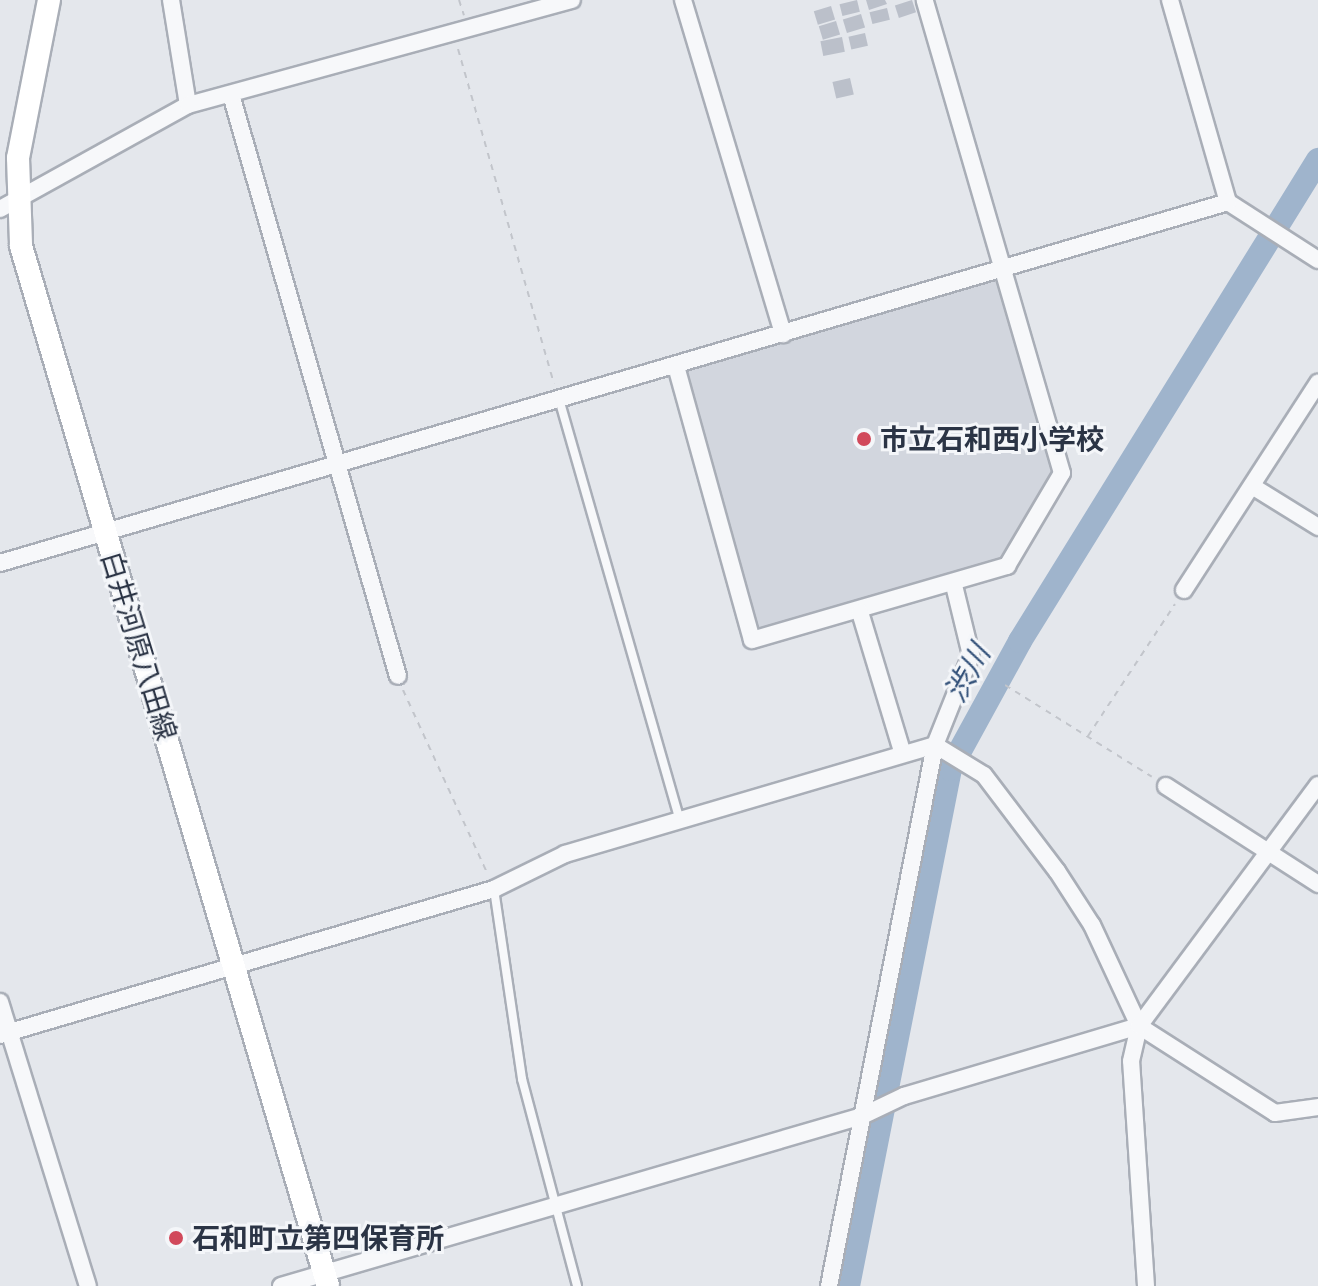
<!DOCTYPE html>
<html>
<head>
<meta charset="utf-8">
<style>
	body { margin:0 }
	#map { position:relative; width:1318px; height:1286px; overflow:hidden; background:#e4e7ec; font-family:"PT Sans Narrow","Noto Sans JP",sans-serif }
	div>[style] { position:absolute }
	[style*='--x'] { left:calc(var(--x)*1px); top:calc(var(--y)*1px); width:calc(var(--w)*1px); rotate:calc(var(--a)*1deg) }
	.built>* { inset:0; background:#d2d6de }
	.river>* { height:24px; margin:-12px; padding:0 12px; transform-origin:12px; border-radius:12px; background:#9fb4cc }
	.building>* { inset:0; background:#bbc0ca; transform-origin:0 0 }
	.path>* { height:2px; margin-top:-1px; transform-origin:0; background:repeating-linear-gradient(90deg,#c2c5cb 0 6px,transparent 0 12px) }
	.roads { filter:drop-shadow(2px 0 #a9aeb7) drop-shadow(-2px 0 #a9aeb7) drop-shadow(0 2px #a9aeb7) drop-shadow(0 -2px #a9aeb7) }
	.lane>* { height:8px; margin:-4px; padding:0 4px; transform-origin:4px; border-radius:4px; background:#f7f8fa }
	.street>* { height:16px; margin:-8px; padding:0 8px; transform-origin:8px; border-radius:8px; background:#f7f8fa }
	.secondary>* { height:22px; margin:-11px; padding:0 11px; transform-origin:11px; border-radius:11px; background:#fff }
	.dots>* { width:22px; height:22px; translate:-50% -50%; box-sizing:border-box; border:4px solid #f4f6f9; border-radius:50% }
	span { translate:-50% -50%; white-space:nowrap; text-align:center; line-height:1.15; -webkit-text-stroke:6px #f4f6f9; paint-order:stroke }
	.poi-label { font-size:28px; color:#2b3445; font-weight:700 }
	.left { translate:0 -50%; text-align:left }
	.street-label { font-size:28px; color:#2b3445 }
	.water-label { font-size:30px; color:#34527a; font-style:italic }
</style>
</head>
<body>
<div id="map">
	<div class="built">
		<i style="clip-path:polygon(990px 277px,998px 282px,1054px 475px,996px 563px,763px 630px,754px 625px,684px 374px,689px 366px)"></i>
	</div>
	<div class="river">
		<i style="--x:848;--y:1286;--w:527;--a:-78.84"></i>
		<i style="--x:950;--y:769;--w:146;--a:-61.3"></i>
		<i style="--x:1020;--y:641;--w:566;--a:-58.22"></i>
	</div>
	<div class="building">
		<i style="left:857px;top:0;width:12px;height:18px;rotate:76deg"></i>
		<i style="clip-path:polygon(866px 0,885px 0,887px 4px,869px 10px)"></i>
		<i style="left:912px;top:0;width:13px;height:18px;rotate:72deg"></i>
		<i style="left:831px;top:6px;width:14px;height:18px;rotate:73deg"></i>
		<i style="left:887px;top:8px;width:12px;height:18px;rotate:76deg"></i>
		<i style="left:861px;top:14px;width:14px;height:19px;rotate:73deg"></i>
		<i style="left:836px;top:21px;width:14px;height:18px;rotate:73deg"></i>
		<i style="left:865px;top:33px;width:13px;height:17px;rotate:77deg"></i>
		<i style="left:842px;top:37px;width:15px;height:22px;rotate:79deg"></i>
		<i style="left:850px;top:78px;width:17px;height:18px;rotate:77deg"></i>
	</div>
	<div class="path">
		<i style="--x:459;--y:0;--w:16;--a:72"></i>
		<i style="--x:458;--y:49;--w:348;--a:74"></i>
		<i style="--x:1005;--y:685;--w:173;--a:32"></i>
		<i style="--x:403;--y:690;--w:201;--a:65.3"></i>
		<i style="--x:1088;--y:736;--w:158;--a:-56.6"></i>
	</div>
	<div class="roads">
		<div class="lane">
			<i style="--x:559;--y:399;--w:436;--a:74"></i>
			<i style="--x:494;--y:889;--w:192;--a:81.6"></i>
			<i style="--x:522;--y:1079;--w:214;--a:75.1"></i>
		</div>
		<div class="street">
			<i style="--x:171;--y:0;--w:106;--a:80.8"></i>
			<i style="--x:683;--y:0;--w:349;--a:73.3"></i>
			<i style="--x:1170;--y:0;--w:210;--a:74"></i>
			<i style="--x:1228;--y:202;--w:107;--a:32.8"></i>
			<i style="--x:232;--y:98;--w:601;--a:73.98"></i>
			<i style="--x:0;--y:209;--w:215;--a:-29"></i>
			<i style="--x:188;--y:105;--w:398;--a:-15.3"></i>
			<i style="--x:676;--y:366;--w:284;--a:74.5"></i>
			<i style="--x:752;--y:640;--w:266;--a:-16.2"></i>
			<i style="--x:1007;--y:566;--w:108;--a:-59.4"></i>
			<i style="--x:1062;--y:473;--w:492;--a:-106.2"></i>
			<i style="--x:1252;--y:486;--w:78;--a:31.8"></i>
			<i style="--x:0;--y:563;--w:1280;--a:-16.38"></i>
			<i style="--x:1184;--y:590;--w:247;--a:-57.1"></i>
			<i style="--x:860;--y:612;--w:148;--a:73.2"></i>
			<i style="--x:935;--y:745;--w:57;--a:31.5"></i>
			<i style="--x:984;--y:775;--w:121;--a:52.8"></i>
			<i style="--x:1057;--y:871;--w:64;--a:57.1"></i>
			<i style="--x:1092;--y:925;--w:111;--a:65"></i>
			<i style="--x:1139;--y:1026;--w:161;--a:32.6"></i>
			<i style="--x:1275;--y:1113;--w:43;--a:-7.9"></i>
			<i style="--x:1166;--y:786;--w:181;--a:32.8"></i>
			<i style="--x:0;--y:1002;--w:297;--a:72.8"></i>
			<i style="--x:0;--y:1035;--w:515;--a:-16.46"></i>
			<i style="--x:494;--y:889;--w:79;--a:-26.2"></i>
			<i style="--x:565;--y:854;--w:386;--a:-16.4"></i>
			<i style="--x:281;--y:1286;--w:605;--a:-16.31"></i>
			<i style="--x:862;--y:1116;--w:47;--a:-25.5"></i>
			<i style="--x:904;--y:1096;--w:245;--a:-16.6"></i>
			<i style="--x:829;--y:1286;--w:551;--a:-78.91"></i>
			<i style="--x:935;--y:745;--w:97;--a:-68.2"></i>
			<i style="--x:971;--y:655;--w:72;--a:-103.7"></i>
			<i style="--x:1146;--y:1286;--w:225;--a:-93.8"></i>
			<i style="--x:1131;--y:1061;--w:36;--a:-77"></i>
			<i style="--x:1139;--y:1026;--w:300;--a:-53.4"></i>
		</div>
		<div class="secondary">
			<i style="--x:49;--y:0;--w:161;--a:101.1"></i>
			<i style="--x:18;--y:158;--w:88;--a:88"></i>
			<i style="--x:21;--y:246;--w:1084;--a:73.55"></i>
		</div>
	</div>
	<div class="dots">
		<i style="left:864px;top:439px;background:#d1495b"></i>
		<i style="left:176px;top:1238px;background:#d1495b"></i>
	</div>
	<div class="poi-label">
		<span class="left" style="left:880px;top:439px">市立石和西小学校</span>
		<span class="left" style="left:192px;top:1238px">石和町立第四保育所</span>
	</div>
	<div class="street-label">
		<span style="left:139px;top:646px;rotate:73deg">白井河原八田線</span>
	</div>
	<div class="water-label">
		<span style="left:967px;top:673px;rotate:-61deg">渋川</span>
	</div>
</div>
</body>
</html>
